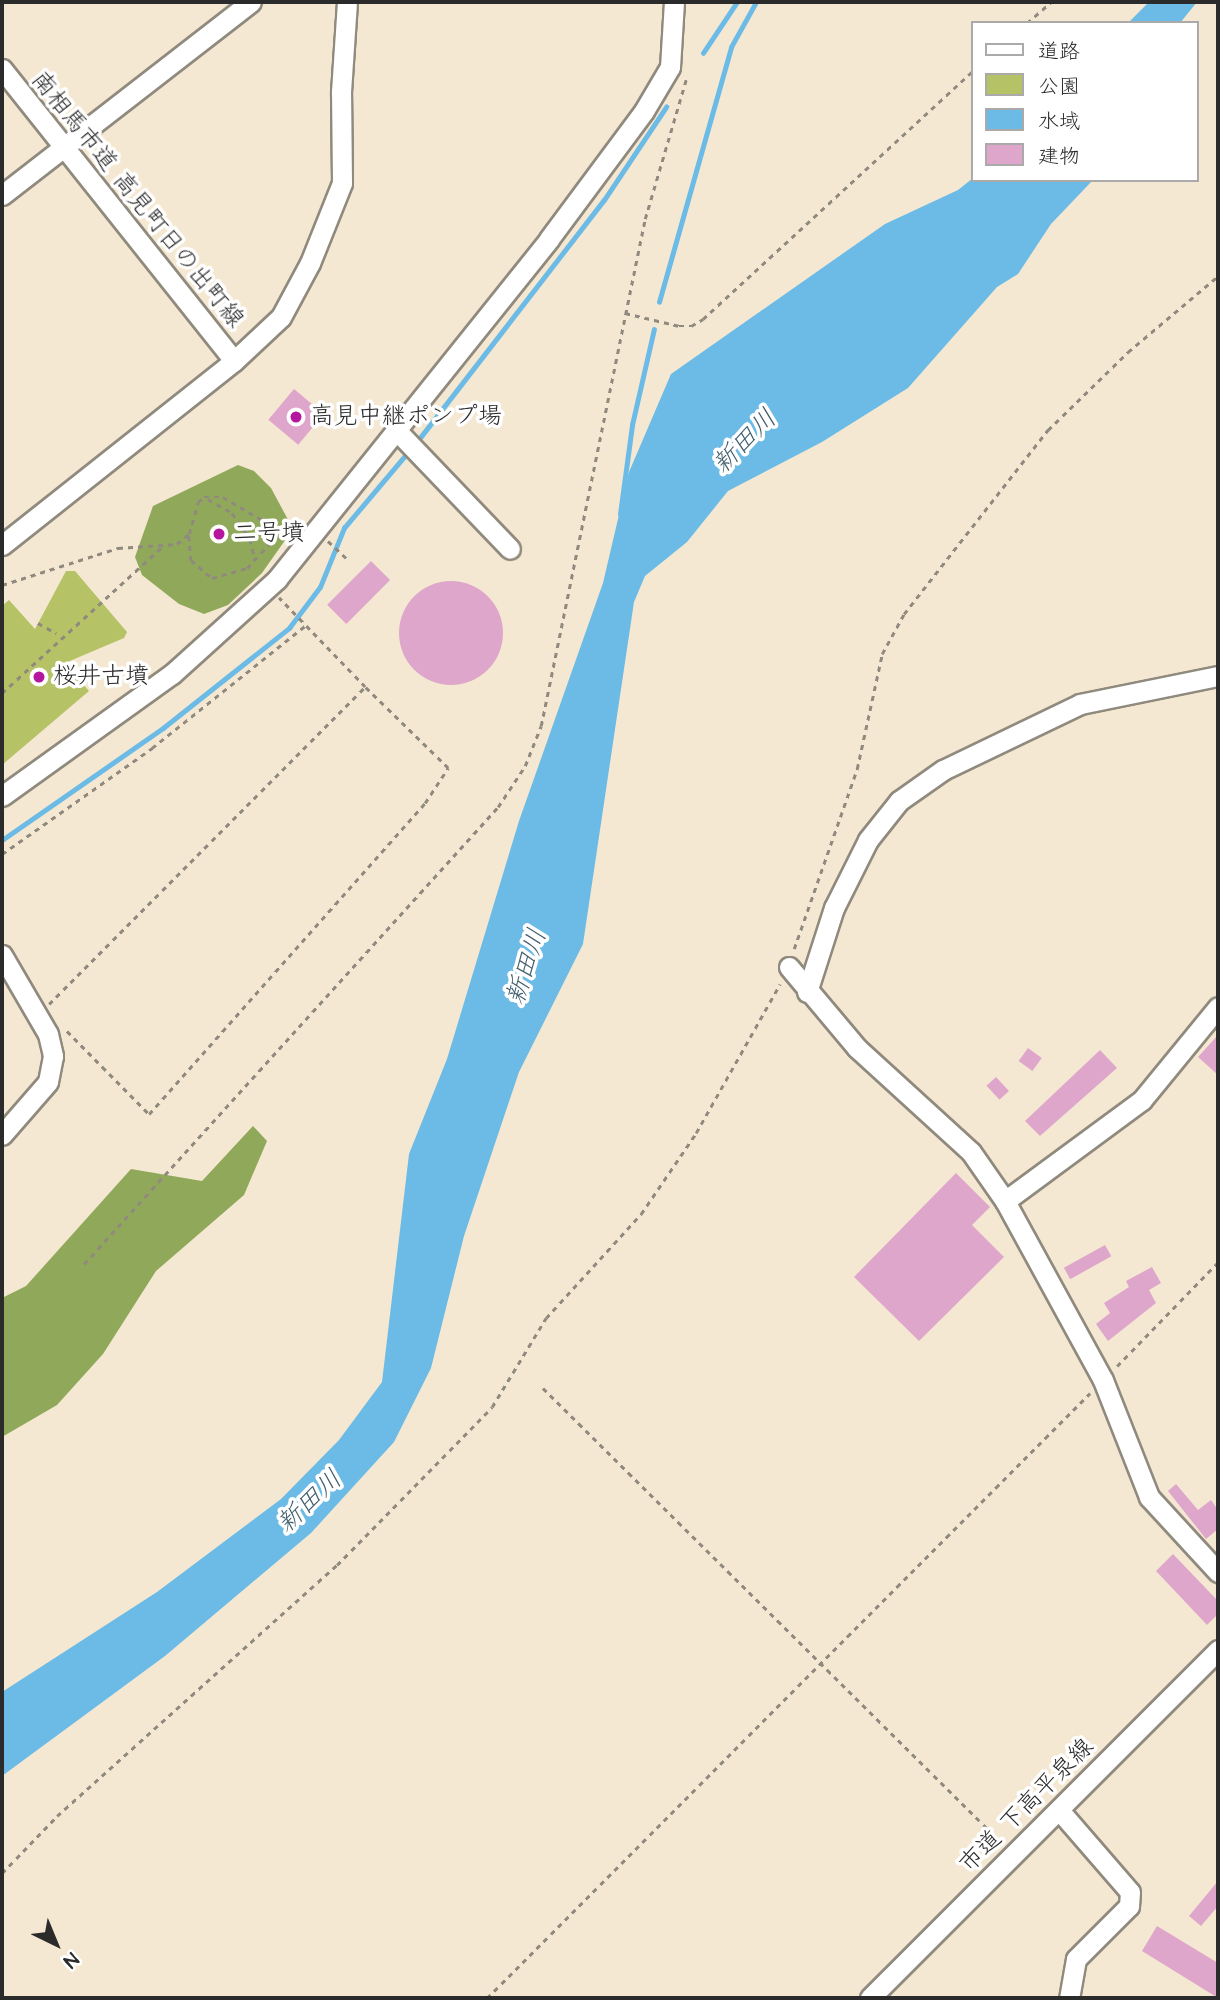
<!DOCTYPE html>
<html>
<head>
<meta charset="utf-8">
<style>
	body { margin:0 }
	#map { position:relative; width:1220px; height:2000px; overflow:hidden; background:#f5e8d2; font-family:"Architects Daughter","Klee One",sans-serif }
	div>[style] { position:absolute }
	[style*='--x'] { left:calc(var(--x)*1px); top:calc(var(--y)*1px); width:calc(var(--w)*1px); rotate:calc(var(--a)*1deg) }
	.green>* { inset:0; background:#b5c265 }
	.forest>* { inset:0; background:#90a85a }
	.water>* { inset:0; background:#6bbbe6 }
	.stream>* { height:4.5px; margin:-2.25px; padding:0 2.25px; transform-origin:2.25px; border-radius:2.25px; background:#6bbbe6 }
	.building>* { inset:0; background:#dfa6cc; transform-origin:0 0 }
	.round { border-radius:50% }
	.path>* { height:2.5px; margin-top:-1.25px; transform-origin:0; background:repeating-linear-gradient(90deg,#908a7e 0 5px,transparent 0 10px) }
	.roads { filter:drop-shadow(2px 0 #908a7e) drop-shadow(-2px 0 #908a7e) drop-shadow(0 2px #908a7e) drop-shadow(0 -2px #908a7e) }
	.minor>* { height:19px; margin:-9.5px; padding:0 9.5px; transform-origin:9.5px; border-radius:9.5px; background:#fff }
	.dots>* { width:19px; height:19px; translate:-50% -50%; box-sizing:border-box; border:4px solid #fff; border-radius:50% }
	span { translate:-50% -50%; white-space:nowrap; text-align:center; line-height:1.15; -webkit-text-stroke:7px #fff; paint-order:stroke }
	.street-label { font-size:24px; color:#2b2b2b }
	.poi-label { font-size:24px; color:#2b2b2b }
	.left { translate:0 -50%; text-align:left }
	.water-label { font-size:26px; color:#415d6c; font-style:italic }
	.frame { position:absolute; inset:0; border:4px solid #2b2b2b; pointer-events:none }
	.legend { position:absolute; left:971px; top:21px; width:228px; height:161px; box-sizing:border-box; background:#fff; border:2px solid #aaa; margin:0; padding:9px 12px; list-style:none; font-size:21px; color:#2b2b2b }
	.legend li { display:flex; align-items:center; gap:14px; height:35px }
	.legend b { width:35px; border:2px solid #aaa }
	.north { position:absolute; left:21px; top:1909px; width:70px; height:70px; -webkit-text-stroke:5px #fff; paint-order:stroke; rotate:137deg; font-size:19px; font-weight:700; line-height:28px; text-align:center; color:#2b2b2b }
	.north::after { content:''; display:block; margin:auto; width:24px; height:32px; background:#2b2b2b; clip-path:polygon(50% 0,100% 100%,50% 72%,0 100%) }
</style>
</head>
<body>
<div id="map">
	<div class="green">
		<i style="clip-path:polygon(66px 571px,75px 571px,127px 632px,124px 638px,65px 663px,89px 691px,2px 765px,2px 606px,9px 600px,35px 629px)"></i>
	</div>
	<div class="forest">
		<i style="clip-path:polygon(238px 465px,254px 471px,271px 488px,293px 529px,262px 573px,228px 605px,204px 614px,179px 604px,142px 575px,135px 557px,153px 506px)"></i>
		<i style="clip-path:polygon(253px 1126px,267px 1141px,244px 1195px,156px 1271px,103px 1354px,57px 1405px,2px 1437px,2px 1298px,26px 1286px,131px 1169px,202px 1181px)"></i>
	</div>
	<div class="water">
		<i style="clip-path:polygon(1149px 2px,1197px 2px,1180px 23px,1128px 23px)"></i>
		<i style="clip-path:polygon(973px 178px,1093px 180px,1051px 224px,1018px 274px,997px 287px,908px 388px,822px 442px,728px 491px,687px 542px,645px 576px,634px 602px,583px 944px,519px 1072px,464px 1236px,431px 1368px,394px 1442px,311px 1533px,165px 1656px,2px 1776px,2px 1692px,157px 1592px,281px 1499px,339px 1440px,382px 1382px,409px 1154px,447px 1059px,519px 821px,603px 583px,629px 472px,671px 374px,885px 224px,958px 190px)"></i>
	</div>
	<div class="stream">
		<i style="--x:703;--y:53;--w:61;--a:-56.3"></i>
		<i style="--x:659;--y:302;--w:265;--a:-74.2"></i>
		<i style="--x:731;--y:47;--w:51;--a:-60.9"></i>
		<i style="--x:416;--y:443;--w:307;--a:-52.3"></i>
		<i style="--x:604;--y:200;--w:112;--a:-56.3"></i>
		<i style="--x:620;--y:514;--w:90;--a:-82.3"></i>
		<i style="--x:632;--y:425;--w:98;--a:-77.1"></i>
		<i style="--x:2;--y:840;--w:196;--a:-34.8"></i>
		<i style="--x:163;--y:728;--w:161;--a:-38.4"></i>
		<i style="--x:289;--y:628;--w:51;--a:-52.9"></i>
		<i style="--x:320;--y:587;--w:64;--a:-67.9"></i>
		<i style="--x:344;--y:528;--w:99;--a:-49.9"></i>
	</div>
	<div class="building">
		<i style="left:294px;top:389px;width:39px;height:40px;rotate:40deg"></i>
		<i style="left:371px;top:561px;width:27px;height:62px;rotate:45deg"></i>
		<i class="round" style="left:399px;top:581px;width:104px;height:104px"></i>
		<i style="clip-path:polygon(1218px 1035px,1218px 1075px,1198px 1057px)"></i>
		<i style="left:1028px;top:1048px;width:17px;height:16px;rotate:36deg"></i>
		<i style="clip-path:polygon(1100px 1050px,1117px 1068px,1040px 1136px,1025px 1121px)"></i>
		<i style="left:996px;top:1077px;width:19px;height:13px;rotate:47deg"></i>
		<i style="clip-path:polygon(956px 1173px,990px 1207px,972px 1225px,1004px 1257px,919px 1341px,854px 1277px)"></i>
		<i style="left:1105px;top:1245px;width:13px;height:47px;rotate:61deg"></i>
		<i style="clip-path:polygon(1152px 1267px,1161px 1283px,1149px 1290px,1156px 1303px,1108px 1341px,1096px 1324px,1110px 1313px,1104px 1303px,1129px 1287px,1126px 1281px)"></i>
		<i style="clip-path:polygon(1176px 1484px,1198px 1510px,1211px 1500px,1218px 1510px,1218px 1529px,1206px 1539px,1168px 1491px)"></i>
		<i style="clip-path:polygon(1173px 1554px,1218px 1601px,1218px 1614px,1207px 1625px,1156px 1571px)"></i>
		<i style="clip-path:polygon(1218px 1881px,1218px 1906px,1201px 1926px,1189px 1916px)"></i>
		<i style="clip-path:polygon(1157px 1926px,1218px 1963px,1218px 1998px,1142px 1951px)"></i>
	</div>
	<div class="path">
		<i style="--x:1027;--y:23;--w:32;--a:-41"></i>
		<i style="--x:625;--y:313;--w:56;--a:13.5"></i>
		<i style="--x:679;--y:326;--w:12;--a:0"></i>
		<i style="--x:691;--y:326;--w:14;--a:-30"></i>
		<i style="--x:703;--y:319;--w:367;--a:-42.6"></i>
		<i style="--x:208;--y:499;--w:28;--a:30"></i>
		<i style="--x:232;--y:513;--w:32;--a:55"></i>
		<i style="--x:250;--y:539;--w:21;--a:76"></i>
		<i style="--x:189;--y:536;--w:24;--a:85"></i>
		<i style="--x:191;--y:560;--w:28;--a:41"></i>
		<i style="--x:212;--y:578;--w:36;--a:-16"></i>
		<i style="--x:247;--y:568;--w:50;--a:-47.4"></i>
		<i style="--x:328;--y:541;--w:25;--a:43"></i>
		<i style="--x:2;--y:585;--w:122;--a:-17.7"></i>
		<i style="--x:118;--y:548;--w:59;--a:-3.9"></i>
		<i style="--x:177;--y:544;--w:16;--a:-40"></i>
		<i style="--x:189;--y:534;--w:33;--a:-74"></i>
		<i style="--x:198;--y:502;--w:8;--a:-40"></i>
		<i style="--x:204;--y:497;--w:19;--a:0"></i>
		<i style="--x:223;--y:497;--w:67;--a:30.4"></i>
		<i style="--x:281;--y:531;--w:22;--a:-30"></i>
		<i style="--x:38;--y:623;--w:21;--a:29"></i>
		<i style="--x:2;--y:693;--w:217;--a:-42.4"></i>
		<i style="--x:2;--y:854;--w:184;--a:-35.2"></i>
		<i style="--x:152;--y:748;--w:197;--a:-38.6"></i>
		<i style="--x:794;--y:949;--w:191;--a:-70.7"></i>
		<i style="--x:857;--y:769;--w:118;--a:-77.7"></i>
		<i style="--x:882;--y:654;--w:46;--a:-61.2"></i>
		<i style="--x:904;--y:614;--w:234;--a:-52"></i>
		<i style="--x:1048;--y:430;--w:112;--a:-44.3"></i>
		<i style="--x:1128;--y:352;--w:118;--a:-40.2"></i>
		<i style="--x:49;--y:1004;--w:448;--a:-45.1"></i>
		<i style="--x:365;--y:687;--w:124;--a:-134"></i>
		<i style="--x:67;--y:1031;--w:117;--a:45.3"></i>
		<i style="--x:149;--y:1114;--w:416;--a:-48.4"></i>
		<i style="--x:425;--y:803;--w:42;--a:-56.7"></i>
		<i style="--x:448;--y:768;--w:116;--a:-135.7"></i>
		<i style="--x:84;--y:1264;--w:617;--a:-47.83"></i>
		<i style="--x:498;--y:807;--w:49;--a:-56.6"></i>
		<i style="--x:525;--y:766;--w:43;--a:-68.2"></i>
		<i style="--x:541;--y:726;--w:518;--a:-78.41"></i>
		<i style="--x:645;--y:219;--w:149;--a:-73.6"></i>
		<i style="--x:1117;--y:1366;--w:145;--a:-45.8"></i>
		<i style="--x:543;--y:1388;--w:645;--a:44.75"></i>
		<i style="--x:2;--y:1873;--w:79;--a:-46"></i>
		<i style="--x:57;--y:1816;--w:376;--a:-41.9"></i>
		<i style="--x:337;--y:1565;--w:221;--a:-45.5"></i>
		<i style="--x:492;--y:1407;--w:104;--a:-58.8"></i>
		<i style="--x:546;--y:1318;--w:141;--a:-47.6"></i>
		<i style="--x:641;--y:1214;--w:98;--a:-55.8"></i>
		<i style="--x:696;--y:1133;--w:171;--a:-60.6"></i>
		<i style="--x:487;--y:1998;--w:854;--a:-45.09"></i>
	</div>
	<div class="roads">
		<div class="minor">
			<i style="--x:2;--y:69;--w:373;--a:51.5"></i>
			<i style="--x:2;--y:195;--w:315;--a:-37.8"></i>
			<i style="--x:397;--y:431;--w:163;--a:46.2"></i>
			<i style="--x:2;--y:545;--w:296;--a:-38.4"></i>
			<i style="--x:234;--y:361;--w:64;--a:-43.1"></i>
			<i style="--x:281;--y:317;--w:61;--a:-61.8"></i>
			<i style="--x:310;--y:263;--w:86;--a:-68.2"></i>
			<i style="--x:342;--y:183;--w:91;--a:-90.6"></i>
			<i style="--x:341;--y:92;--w:90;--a:-86.2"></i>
			<i style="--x:2;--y:796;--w:209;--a:-35.7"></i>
			<i style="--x:172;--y:674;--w:142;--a:-42.1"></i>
			<i style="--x:277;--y:579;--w:435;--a:-51.3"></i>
			<i style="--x:549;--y:239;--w:159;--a:-53.4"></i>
			<i style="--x:644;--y:111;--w:51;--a:-59.4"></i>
			<i style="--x:670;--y:67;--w:65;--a:-86.5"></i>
			<i style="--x:2;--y:955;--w:91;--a:59.8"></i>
			<i style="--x:48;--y:1034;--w:23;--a:77"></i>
			<i style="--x:53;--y:1056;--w:26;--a:101"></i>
			<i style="--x:48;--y:1082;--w:70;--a:131"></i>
			<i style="--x:789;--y:967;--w:106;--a:50"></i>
			<i style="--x:857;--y:1048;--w:154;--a:42.4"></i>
			<i style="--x:971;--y:1152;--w:60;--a:55.2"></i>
			<i style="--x:1005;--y:1201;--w:204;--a:61.3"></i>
			<i style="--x:1103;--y:1380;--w:126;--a:68.5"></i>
			<i style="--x:1149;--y:1497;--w:102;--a:47.4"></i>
			<i style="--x:807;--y:992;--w:88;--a:-72.2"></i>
			<i style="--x:834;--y:908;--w:76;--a:-63.4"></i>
			<i style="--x:868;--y:840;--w:50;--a:-51.5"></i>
			<i style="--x:899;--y:801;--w:54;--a:-35.2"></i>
			<i style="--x:943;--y:770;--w:152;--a:-25.7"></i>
			<i style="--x:1080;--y:704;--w:141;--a:-11.5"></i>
			<i style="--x:1005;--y:1201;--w:170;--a:-36.4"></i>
			<i style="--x:1142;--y:1100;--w:120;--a:-50.7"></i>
			<i style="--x:1059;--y:1810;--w:108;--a:49.1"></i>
			<i style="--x:1130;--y:1892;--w:14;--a:94"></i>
			<i style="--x:1129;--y:1906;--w:75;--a:135"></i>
			<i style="--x:1076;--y:1959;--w:40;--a:100"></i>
			<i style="--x:870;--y:1998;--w:492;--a:-45"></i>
		</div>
	</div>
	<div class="dots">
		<i style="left:296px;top:417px;background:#b5179e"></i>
		<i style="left:219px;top:534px;background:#b5179e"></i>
		<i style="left:39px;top:677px;background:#b5179e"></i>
	</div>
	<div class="street-label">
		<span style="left:137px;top:200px;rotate:51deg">南相馬市道 高見町日の出町線</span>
		<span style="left:1027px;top:1806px;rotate:-45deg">市道 下高平泉線</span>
	</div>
	<div class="poi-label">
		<span class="left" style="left:310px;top:417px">高見中継ポンプ場</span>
		<span class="left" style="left:233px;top:534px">二号墳</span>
		<span class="left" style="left:53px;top:677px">桜井古墳</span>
	</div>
	<div class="water-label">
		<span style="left:745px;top:442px;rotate:-45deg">新田川</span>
		<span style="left:527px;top:967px;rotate:-72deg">新田川</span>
		<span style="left:310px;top:1502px;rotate:-43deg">新田川</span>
	</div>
	<div class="frame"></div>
	<ul class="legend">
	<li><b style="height:9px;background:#fff"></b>道路</li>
	<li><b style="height:19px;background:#b5c265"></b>公園</li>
	<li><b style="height:19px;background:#6bbbe6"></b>水域</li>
	<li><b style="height:19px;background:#dfa6cc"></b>建物</li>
	</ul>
	<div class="north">N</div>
</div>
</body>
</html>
